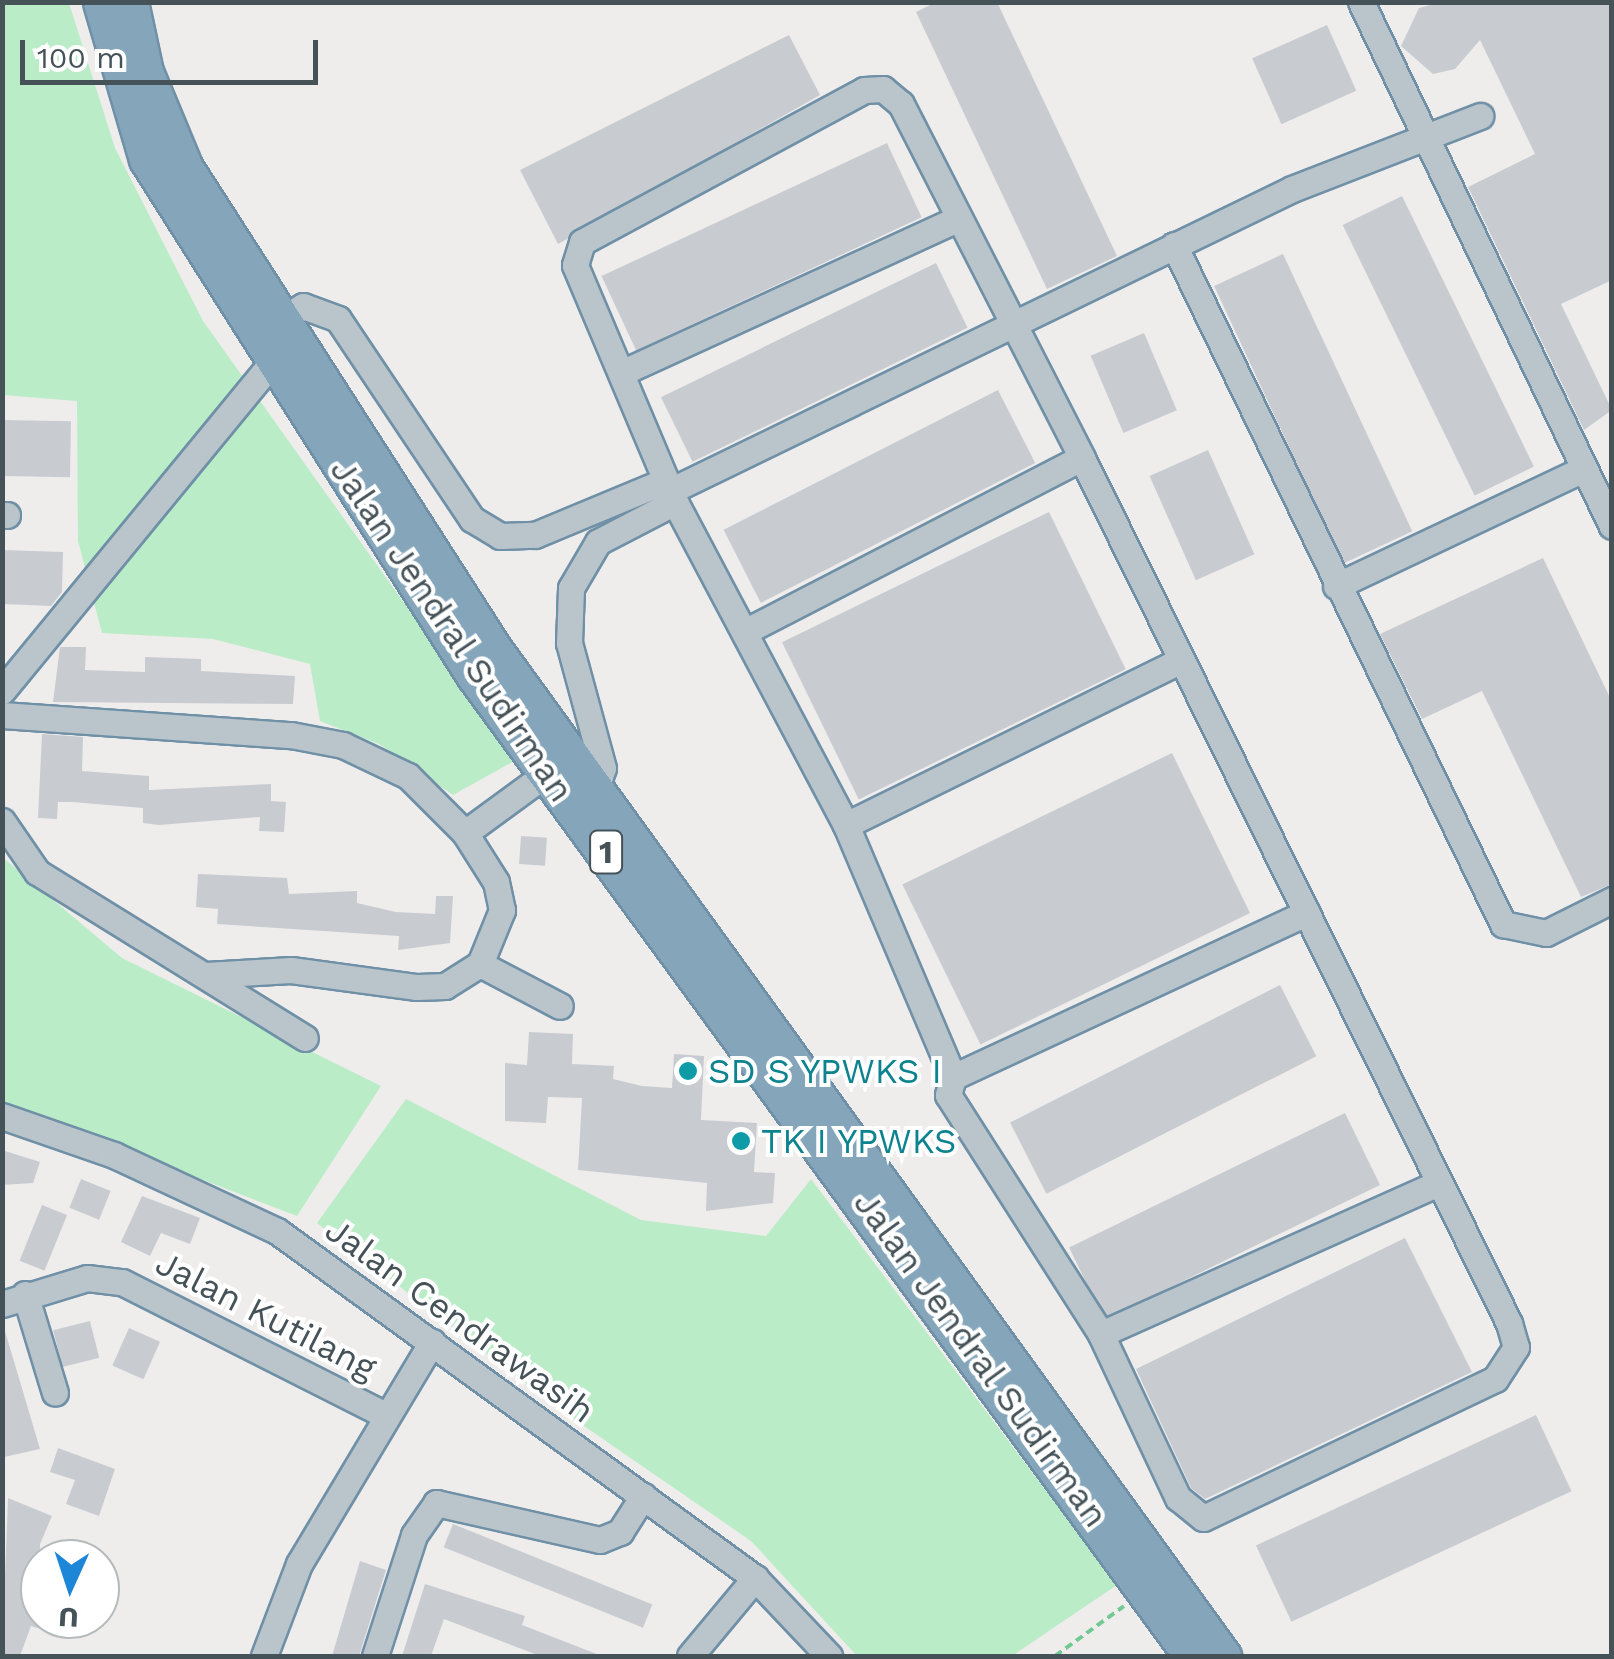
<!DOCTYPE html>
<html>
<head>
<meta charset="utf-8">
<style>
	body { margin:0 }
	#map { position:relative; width:1614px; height:1659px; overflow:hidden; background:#efecec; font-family:"Work Sans",sans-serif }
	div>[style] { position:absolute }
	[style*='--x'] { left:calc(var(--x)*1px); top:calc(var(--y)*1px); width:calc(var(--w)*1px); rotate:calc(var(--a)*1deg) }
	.green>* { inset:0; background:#baedc7 }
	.building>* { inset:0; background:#c8ccd1; transform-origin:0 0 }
	.path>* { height:4px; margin-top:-2px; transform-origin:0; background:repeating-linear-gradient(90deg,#73c994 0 8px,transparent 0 13px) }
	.roads { filter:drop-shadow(2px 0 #6f90a6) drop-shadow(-2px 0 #6f90a6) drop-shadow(0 2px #6f90a6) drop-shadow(0 -2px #6f90a6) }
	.minor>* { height:25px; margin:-12.5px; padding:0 12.5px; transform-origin:12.5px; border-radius:12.5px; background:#bac5cb }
	.highway>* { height:35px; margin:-17.5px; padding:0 17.5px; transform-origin:17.5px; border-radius:17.5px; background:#84a5ba }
	.dots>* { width:28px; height:28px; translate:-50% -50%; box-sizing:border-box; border:5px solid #fff; border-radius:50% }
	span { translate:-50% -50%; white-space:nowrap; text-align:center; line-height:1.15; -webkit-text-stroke:8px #fff; paint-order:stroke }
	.shield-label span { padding:2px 8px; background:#fff; border:2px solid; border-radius:8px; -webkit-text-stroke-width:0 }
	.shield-label { font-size:32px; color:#455258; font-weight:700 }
	.street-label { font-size:35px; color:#455258 }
	.culture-label { font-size:35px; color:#0d838f }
	.left { translate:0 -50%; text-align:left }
	.frame { position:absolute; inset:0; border:5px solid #455258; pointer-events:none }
	.north { position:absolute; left:20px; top:1539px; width:100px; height:100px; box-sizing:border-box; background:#fff; border:2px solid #b5babc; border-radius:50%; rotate:183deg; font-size:28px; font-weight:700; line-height:40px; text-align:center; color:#455258 }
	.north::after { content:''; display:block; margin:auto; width:35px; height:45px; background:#1d86d7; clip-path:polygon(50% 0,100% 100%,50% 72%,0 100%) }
	.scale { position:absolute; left:20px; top:40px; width:298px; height:45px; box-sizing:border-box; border:5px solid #455258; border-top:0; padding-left:12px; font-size:30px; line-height:35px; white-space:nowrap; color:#455258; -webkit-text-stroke:8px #fff; paint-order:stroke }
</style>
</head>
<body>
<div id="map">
	<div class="green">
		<i style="clip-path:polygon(2px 3px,69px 3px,115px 148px,203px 321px,516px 760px,453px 795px,379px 744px,320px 721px,310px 664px,213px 639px,102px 633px,78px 541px,77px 401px,3px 395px)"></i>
		<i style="clip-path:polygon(2px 857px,122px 958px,381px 1086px,297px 1216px,3px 1103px)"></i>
		<i style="clip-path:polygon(406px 1099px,641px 1220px,766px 1236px,811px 1179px,1117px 1585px,1012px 1656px,857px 1656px,751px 1541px,555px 1406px,317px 1223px)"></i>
	</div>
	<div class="building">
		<i style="clip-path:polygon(936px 2px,997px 2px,1117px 256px,1047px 289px,916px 12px)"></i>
		<i style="clip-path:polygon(1442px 2px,1612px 2px,1612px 280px,1561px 304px,1612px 410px,1584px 430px,1468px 187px,1535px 154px,1480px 40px,1455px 69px,1433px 74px,1401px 46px,1419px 8px)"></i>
		<i style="left:1327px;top:25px;width:72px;height:82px;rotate:66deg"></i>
		<i style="clip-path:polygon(789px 35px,820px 95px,558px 244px,520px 170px)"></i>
		<i style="left:887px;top:143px;width:82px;height:315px;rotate:65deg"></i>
		<i style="left:1402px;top:196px;width:301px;height:66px;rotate:64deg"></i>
		<i style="left:1283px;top:254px;width:306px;height:76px;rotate:65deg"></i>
		<i style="left:936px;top:263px;width:72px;height:306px;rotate:64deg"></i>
		<i style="left:1144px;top:333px;width:84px;height:58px;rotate:67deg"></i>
		<i style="left:998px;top:390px;width:82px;height:308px;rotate:63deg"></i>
		<i style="left:2px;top:420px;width:69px;height:56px;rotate:1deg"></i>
		<i style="left:1208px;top:450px;width:114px;height:64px;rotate:66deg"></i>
		<i style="left:1049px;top:512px;width:175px;height:297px;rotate:64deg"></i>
		<i style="clip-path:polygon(2px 550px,63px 552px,62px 592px,51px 606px,2px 604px)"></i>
		<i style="clip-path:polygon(1543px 558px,1612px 702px,1612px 884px,1581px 897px,1482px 691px,1422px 719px,1380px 634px)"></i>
		<i style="clip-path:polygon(60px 647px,86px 647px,85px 670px,145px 672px,145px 657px,201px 659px,201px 671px,295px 676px,293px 704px,53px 702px)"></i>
		<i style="clip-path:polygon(42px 734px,83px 737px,82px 771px,149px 776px,149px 790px,271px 784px,271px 801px,286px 802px,284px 832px,259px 831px,260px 817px,159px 825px,143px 823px,143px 808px,72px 802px,58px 802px,57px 819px,38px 818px)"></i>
		<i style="left:1172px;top:753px;width:178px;height:300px;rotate:64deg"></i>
		<i style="left:521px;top:836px;width:26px;height:28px;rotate:4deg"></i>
		<i style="clip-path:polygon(198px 874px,287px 878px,289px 894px,357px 891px,357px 903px,396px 912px,435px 914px,436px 896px,453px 896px,450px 943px,398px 950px,399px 936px,217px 924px,218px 909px,196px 907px)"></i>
		<i style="left:1280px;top:985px;width:80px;height:303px;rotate:63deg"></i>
		<i style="clip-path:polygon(529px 1032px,573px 1034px,572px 1064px,614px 1066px,613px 1079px,642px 1086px,672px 1088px,674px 1054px,704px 1056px,701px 1120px,757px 1123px,754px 1172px,775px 1173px,773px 1203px,706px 1211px,707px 1183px,578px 1170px,582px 1098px,548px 1097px,546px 1123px,505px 1121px,505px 1063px,527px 1065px)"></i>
		<i style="left:1345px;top:1113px;width:80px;height:307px;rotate:64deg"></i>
		<i style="clip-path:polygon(2px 1150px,40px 1162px,33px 1183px,2px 1185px)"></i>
		<i style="left:81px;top:1179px;width:32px;height:31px;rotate:22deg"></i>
		<i style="clip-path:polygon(142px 1196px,200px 1218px,190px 1244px,161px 1233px,150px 1256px,121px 1242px)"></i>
		<i style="left:42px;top:1205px;width:27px;height:60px;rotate:22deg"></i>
		<i style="clip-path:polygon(1405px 1238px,1472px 1372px,1205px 1499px,1191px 1488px,1136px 1369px)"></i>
		<i style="clip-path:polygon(2px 1321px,40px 1449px,4px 1457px,2px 1449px)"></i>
		<i style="left:90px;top:1321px;width:38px;height:38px;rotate:76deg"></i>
		<i style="left:129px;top:1328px;width:34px;height:41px;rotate:24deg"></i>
		<i style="left:1536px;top:1415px;width:84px;height:309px;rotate:65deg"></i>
		<i style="clip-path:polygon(58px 1448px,115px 1469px,99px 1516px,66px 1504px,75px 1480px,50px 1472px)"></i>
		<i style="clip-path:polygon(8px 1498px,52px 1516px,40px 1544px,40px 1629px,31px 1626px,20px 1656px,2px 1656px)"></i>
		<i style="left:453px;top:1524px;width:215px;height:25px;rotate:22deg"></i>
		<i style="clip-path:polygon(360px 1561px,386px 1570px,359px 1656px,332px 1656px)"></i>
		<i style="clip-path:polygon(425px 1584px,525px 1616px,522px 1625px,602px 1656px,540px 1656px,444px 1619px,431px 1656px,402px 1656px)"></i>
	</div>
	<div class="path">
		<i style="--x:1055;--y:1656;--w:85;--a:-35.9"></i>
	</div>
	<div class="roads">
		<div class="minor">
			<i style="--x:1361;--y:2;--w:581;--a:64.41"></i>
			<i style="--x:1174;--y:245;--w:755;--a:64.15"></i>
			<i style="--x:1503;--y:924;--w:44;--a:11.8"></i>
			<i style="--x:1546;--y:933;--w:74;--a:-26.6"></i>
			<i style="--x:280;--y:320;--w:27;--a:-31"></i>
			<i style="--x:303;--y:306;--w:37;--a:20"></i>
			<i style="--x:338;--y:319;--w:241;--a:56.2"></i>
			<i style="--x:472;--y:519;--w:33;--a:31"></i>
			<i style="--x:500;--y:536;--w:35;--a:-2"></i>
			<i style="--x:535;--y:535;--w:141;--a:-22.6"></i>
			<i style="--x:621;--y:373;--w:367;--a:-24.6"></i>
			<i style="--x:670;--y:491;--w:691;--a:-25.9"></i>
			<i style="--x:1292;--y:189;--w:202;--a:-21.2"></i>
			<i style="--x:2;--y:515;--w:5;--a:0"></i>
			<i style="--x:1336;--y:586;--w:274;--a:-25.3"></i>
			<i style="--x:750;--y:629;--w:373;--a:-27.3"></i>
			<i style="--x:2;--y:691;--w:426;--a:-50.6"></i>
			<i style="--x:2;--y:715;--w:290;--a:4"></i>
			<i style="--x:291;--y:735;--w:53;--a:10.9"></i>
			<i style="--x:343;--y:745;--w:72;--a:25.5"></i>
			<i style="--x:408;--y:776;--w:81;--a:45"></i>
			<i style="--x:465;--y:833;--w:58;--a:57.7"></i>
			<i style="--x:496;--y:882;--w:29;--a:78"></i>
			<i style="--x:502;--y:910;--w:58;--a:112.2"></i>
			<i style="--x:596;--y:789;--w:22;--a:-72"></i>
			<i style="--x:603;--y:768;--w:130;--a:-105.2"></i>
			<i style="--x:569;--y:643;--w:55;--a:-87.9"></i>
			<i style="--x:571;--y:588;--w:53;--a:-59.6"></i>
			<i style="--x:598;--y:542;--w:87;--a:-27.5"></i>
			<i style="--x:2;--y:821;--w:62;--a:55.5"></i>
			<i style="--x:37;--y:872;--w:315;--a:31.8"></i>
			<i style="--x:846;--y:825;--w:371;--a:-26.2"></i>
			<i style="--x:465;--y:833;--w:102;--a:-36.2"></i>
			<i style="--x:206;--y:975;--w:85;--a:-3.4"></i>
			<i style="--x:291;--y:970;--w:127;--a:7.7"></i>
			<i style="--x:417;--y:987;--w:28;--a:-2"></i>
			<i style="--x:445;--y:986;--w:41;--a:-32.2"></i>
			<i style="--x:480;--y:964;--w:90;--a:27.7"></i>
			<i style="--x:953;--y:1077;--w:274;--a:-113"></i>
			<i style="--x:846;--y:825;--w:365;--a:-117.9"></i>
			<i style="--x:675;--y:502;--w:257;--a:-112.9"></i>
			<i style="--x:575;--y:265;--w:24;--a:-73"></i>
			<i style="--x:582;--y:242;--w:320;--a:-28.3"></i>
			<i style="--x:864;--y:90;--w:19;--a:-3"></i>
			<i style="--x:883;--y:89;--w:23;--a:40"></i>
			<i style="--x:901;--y:104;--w:398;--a:62.9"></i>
			<i style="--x:1082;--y:458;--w:965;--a:63.73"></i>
			<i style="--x:1509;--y:1323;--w:25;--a:74"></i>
			<i style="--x:1516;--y:1347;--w:38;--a:123"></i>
			<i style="--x:1495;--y:1379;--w:323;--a:154.5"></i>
			<i style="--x:1203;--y:1518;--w:32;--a:-141"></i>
			<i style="--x:1178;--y:1498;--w:181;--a:-115.2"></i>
			<i style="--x:1101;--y:1334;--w:284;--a:-122.6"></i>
			<i style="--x:948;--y:1095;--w:19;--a:-74"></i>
			<i style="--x:953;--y:1077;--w:390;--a:-24.9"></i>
			<i style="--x:2;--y:1116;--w:119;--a:19.2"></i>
			<i style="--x:114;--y:1155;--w:180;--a:25"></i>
			<i style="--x:277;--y:1231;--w:591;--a:35.98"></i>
			<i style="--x:755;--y:1578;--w:108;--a:46.5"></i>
			<i style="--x:25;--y:1294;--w:103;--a:73.1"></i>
			<i style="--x:2;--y:1304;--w:89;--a:-17"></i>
			<i style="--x:87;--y:1278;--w:35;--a:7"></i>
			<i style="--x:122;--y:1282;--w:290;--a:26.8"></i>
			<i style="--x:1101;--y:1334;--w:365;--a:-24.1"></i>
			<i style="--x:264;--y:1656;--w:98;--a:-69.2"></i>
			<i style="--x:299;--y:1564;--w:259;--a:-59.1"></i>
			<i style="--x:375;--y:1656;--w:127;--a:-72.1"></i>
			<i style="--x:414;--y:1535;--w:39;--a:-55"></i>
			<i style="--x:436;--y:1503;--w:168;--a:12.7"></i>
			<i style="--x:600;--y:1540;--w:22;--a:-22"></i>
			<i style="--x:620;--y:1532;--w:43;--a:-57.4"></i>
			<i style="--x:690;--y:1656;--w:102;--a:-50.2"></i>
		</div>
		<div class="highway">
			<i style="--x:101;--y:2;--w:164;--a:73.7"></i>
			<i style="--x:147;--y:159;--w:611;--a:57.64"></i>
			<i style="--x:474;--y:675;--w:1216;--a:53.8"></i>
			<i style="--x:130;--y:2;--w:72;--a:77.9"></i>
			<i style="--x:145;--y:72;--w:104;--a:67.4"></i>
			<i style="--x:185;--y:168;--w:570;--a:57.31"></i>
			<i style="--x:493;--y:648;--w:1245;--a:54.09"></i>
		</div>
	</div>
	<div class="dots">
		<i style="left:688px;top:1071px;background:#0f9aa8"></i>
		<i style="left:741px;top:1141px;background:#0f9aa8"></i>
	</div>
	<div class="shield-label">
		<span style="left:606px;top:852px">1</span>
	</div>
	<div class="street-label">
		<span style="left:452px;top:630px;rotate:56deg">Jalan Jendral Sudirman</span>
		<span style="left:266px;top:1315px;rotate:27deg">Jalan Kutilang</span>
		<span style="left:460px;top:1320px;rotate:36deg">Jalan Cendrawasih</span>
		<span style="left:981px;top:1359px;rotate:54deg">Jalan Jendral Sudirman</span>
	</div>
	<div class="culture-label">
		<span class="left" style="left:708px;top:1071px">SD S YPWKS I</span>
		<span class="left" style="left:761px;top:1141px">TK I YPWKS</span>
	</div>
	<div class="frame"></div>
	<div class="north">U</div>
	<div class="scale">100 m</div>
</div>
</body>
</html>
